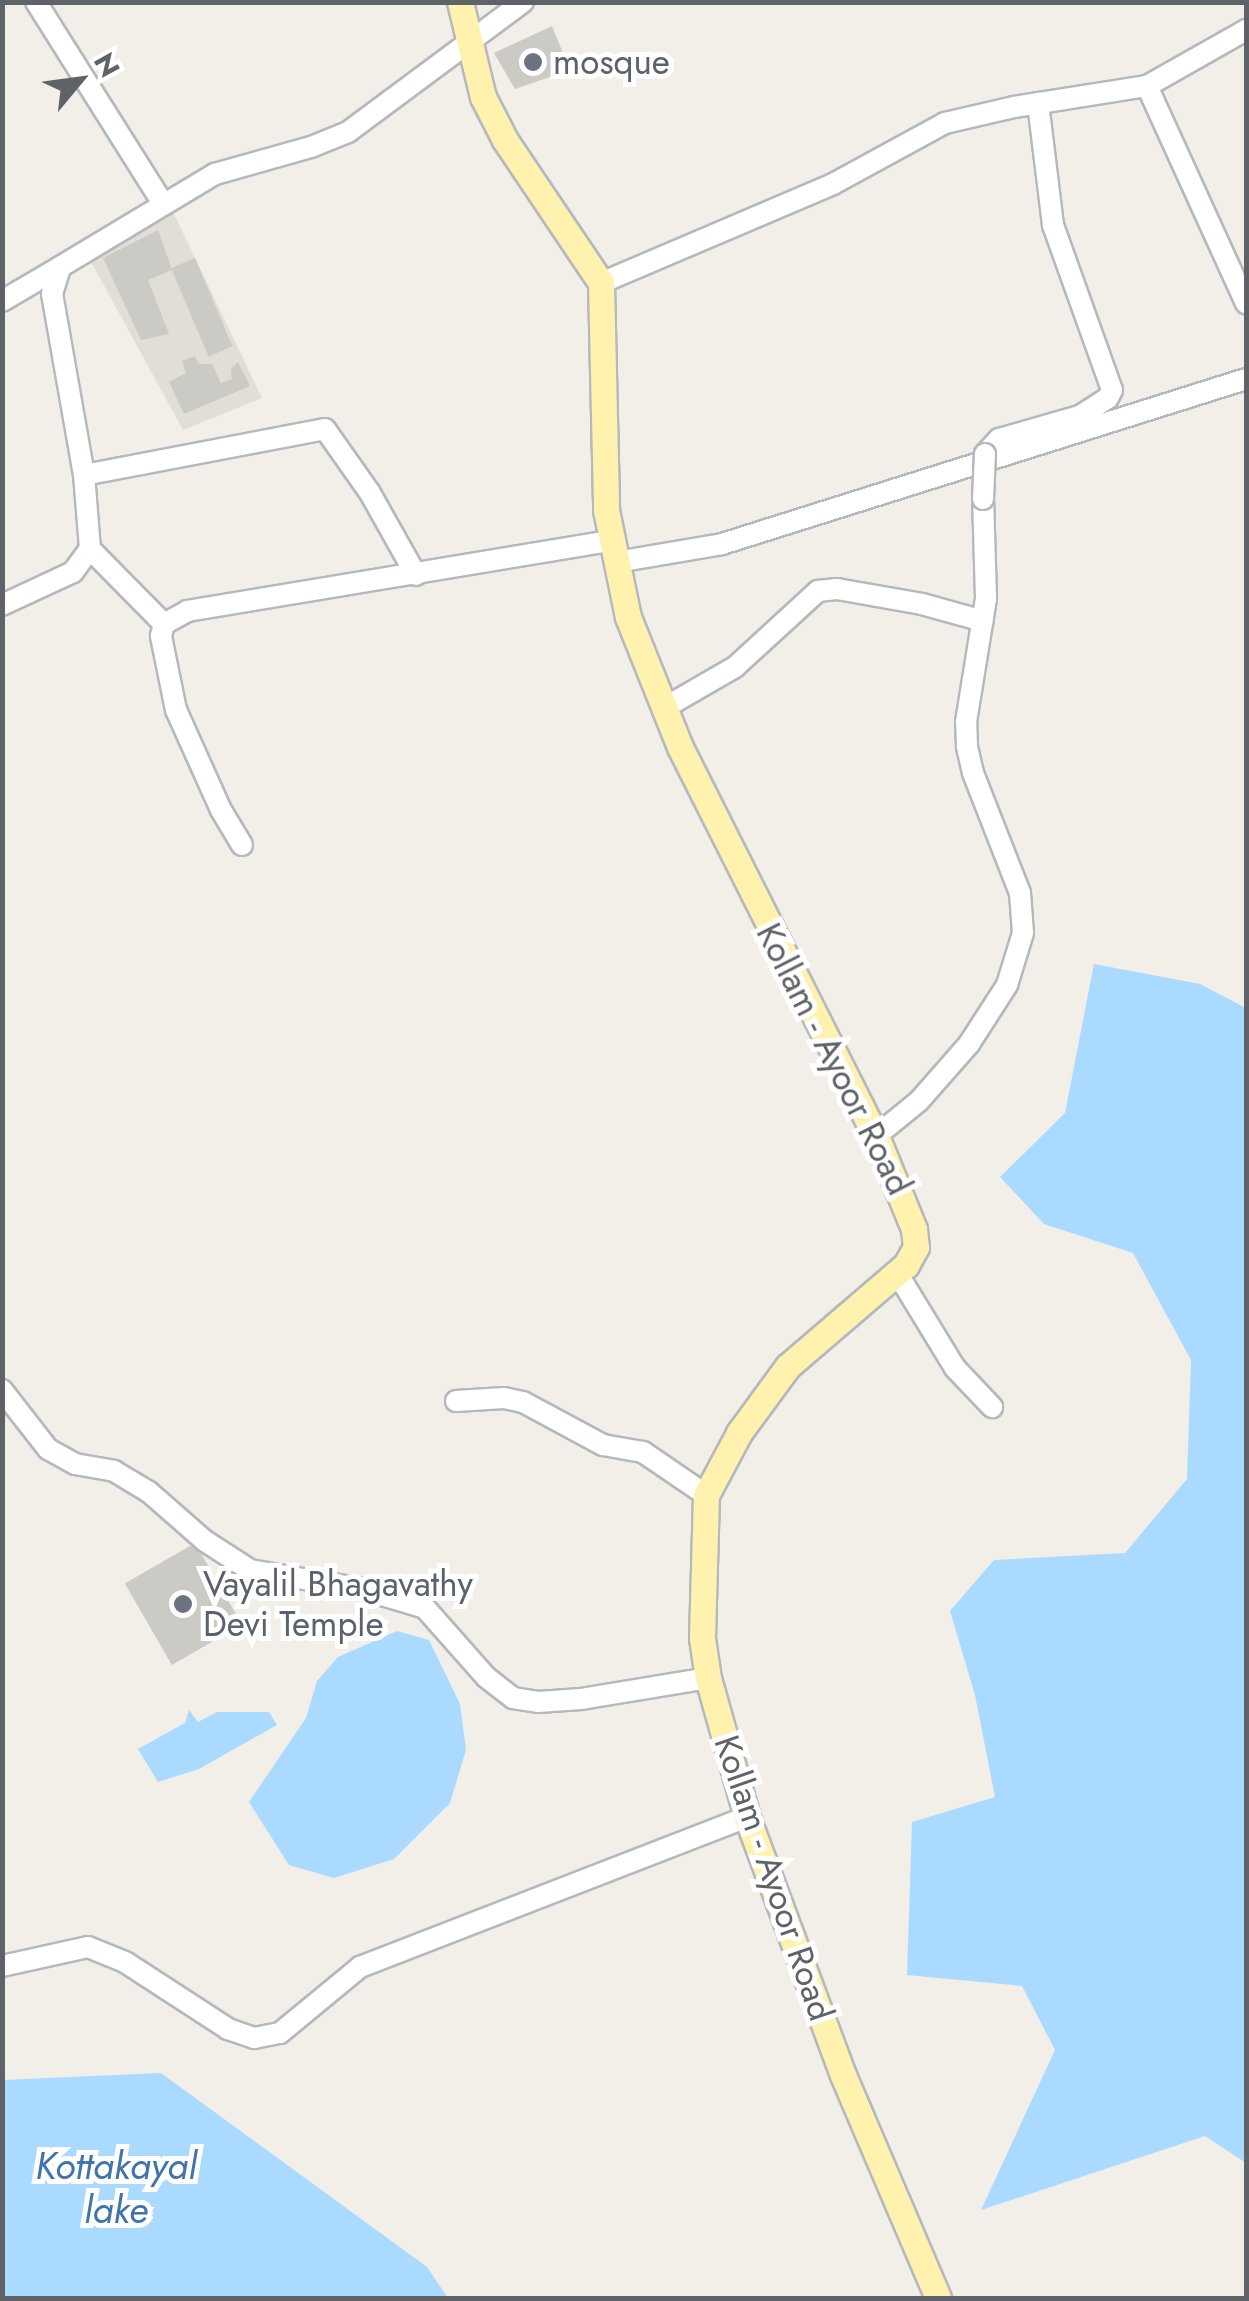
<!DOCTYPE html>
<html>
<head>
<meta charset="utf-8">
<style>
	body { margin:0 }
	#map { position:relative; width:1249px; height:2301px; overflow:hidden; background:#f1efe8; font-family:Jost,sans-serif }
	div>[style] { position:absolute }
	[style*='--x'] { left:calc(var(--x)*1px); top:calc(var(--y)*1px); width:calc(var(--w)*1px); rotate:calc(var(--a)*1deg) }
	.education>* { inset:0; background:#e1ded6 }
	.water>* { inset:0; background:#aadaff }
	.building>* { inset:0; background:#cccac5; transform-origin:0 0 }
	.roads { filter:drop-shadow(2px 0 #b5b8bc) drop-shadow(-2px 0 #b5b8bc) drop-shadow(0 2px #b5b8bc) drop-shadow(0 -2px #b5b8bc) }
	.minor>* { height:20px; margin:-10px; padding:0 10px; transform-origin:10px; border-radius:10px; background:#fff }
	.major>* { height:25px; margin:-12.5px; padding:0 12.5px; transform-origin:12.5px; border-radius:12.5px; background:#fff2af }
	.bridges { filter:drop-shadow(2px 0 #b5b8bc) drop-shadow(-2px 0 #b5b8bc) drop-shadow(0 2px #b5b8bc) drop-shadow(0 -2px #b5b8bc) }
	.minor-bridge>* { height:20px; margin:-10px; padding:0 10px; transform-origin:10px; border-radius:10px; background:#fff }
	.dots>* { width:28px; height:28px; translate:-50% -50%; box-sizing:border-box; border:5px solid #fff; border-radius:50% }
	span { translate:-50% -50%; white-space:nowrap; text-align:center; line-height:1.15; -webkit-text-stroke:10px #fff; paint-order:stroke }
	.worship-label { font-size:35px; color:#5b616d }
	.left { translate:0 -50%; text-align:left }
	.street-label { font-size:35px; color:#5f6368 }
	.water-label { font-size:38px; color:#4174aa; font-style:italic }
	.frame { position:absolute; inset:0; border:5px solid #5f6368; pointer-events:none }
	.north { position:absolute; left:30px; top:30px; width:100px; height:100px; -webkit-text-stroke:8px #fff; paint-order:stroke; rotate:61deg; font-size:28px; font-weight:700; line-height:40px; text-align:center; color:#5f6368 }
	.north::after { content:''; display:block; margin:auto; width:35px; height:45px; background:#5f6368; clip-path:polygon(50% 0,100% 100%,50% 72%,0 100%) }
</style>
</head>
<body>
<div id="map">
	<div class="education">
		<i style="clip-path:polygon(173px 212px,262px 398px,183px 430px,89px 258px)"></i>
	</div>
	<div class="water">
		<i style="clip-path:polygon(1094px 964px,1200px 984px,1246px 1008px,1246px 2163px,1205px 2136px,981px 2210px,1055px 2050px,1022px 1986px,907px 1975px,912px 1822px,995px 1797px,975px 1695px,950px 1611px,994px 1560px,1125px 1553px,1187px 1479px,1191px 1360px,1133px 1253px,1044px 1224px,1000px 1177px,1065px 1113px)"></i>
		<i style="clip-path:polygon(397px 1631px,429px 1640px,460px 1704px,466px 1750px,450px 1803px,394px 1859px,334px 1878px,289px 1865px,249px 1802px,306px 1718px,317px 1681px,338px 1657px)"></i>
		<i style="clip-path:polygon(189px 1710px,198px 1722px,217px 1712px,269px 1712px,277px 1725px,199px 1769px,158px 1782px,138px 1749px,185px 1723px)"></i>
		<i style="clip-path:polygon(161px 2073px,427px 2267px,448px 2298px,3px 2298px,3px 2080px)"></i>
	</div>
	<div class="building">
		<i style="clip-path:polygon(552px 26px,570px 70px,515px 89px,494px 53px)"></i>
		<i style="clip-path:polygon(158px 230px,172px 270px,148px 280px,169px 334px,141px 340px,103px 258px)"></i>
		<i style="left:195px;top:258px;width:96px;height:26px;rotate:67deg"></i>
		<i style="clip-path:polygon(195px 356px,199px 364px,212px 364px,221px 383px,232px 379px,231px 368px,238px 362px,250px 386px,184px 414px,169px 382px,186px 373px,182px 361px)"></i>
		<i style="left:195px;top:1543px;width:94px;height:81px;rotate:60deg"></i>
	</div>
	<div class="roads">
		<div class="minor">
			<i style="--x:36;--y:2;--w:239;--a:57.8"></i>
			<i style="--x:1147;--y:86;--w:239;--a:65.5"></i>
			<i style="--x:601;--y:283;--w:252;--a:-23.1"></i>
			<i style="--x:833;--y:184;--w:128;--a:-28.6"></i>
			<i style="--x:945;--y:123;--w:71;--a:-13.1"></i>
			<i style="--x:1014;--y:107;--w:135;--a:-9"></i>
			<i style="--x:1147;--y:86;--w:114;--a:-29.5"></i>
			<i style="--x:2;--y:301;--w:67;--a:-30.4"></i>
			<i style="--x:985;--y:454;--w:21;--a:-47"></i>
			<i style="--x:999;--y:439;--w:84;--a:-15.9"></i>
			<i style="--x:1080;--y:416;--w:33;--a:-33"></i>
			<i style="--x:1108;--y:398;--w:9;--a:-63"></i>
			<i style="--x:1112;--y:390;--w:175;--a:-109.7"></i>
			<i style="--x:1053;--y:225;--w:123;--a:-97"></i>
			<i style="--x:84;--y:475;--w:245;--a:-10.8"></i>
			<i style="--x:325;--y:429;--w:78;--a:54.9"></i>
			<i style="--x:370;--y:493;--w:94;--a:60.7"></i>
			<i style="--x:90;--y:549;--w:105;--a:45.4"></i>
			<i style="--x:617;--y:562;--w:107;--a:-9.7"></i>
			<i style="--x:722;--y:544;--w:549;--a:-17.48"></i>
			<i style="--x:2;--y:605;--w:78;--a:-24.9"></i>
			<i style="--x:73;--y:572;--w:29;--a:-54"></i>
			<i style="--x:90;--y:549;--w:74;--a:-94.6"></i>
			<i style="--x:84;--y:475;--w:184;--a:-100"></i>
			<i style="--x:52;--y:294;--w:28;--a:-73"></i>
			<i style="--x:60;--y:267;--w:181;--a:-31"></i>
			<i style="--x:215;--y:174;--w:100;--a:-15.7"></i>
			<i style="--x:311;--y:147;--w:40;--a:-22"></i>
			<i style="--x:348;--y:132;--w:218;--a:-36.6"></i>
			<i style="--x:664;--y:708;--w:82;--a:-30"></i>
			<i style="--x:735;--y:667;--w:113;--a:-42.5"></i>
			<i style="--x:818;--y:591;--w:19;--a:-6"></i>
			<i style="--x:837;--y:589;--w:86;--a:10"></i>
			<i style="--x:922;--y:604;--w:63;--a:15.6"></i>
			<i style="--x:242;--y:845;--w:41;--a:-121"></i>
			<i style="--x:221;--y:810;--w:110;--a:-114.2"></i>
			<i style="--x:176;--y:710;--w:76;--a:-101.5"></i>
			<i style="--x:161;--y:636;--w:12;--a:-76"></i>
			<i style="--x:164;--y:624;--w:26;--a:-29"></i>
			<i style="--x:187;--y:611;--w:431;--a:-9.4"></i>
			<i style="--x:876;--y:1136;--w:55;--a:-39.1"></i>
			<i style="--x:919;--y:1101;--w:76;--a:-48.7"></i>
			<i style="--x:969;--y:1044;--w:70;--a:-57.2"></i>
			<i style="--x:1007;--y:985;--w:54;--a:-72.9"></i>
			<i style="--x:1023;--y:933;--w:40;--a:-94.3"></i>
			<i style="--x:1020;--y:893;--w:129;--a:-111.4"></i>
			<i style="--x:973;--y:773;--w:28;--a:-103"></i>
			<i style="--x:967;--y:746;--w:24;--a:-92"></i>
			<i style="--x:966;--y:722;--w:126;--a:-80.8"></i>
			<i style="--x:986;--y:598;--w:99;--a:-91.7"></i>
			<i style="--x:897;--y:1273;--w:111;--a:58.6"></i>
			<i style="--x:955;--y:1368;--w:54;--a:46.5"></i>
			<i style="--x:2;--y:1390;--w:75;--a:52.1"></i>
			<i style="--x:48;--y:1449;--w:31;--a:29"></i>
			<i style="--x:75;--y:1464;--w:40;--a:10"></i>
			<i style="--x:114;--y:1471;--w:41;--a:31"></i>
			<i style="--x:149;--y:1492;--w:74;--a:41.2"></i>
			<i style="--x:205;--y:1541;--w:54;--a:32.8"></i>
			<i style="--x:250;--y:1570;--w:109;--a:9.5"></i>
			<i style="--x:358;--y:1588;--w:70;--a:16.6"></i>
			<i style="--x:425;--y:1608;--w:92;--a:48.5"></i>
			<i style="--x:486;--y:1677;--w:34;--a:38"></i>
			<i style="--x:513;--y:1698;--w:25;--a:9"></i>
			<i style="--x:538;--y:1702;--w:43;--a:-4"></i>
			<i style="--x:581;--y:1699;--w:129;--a:-9.4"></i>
			<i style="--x:456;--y:1401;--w:48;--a:-3.6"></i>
			<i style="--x:504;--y:1398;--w:19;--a:12"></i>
			<i style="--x:523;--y:1402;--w:91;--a:28.3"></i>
			<i style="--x:603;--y:1445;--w:41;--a:9.9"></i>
			<i style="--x:643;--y:1452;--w:76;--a:34.3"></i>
			<i style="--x:2;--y:1966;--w:88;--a:-12.5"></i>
			<i style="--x:88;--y:1947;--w:40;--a:22"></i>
			<i style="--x:125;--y:1962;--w:123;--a:33"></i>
			<i style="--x:228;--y:2029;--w:28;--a:19"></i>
			<i style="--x:254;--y:2038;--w:26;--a:-11"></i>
			<i style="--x:280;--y:2033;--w:104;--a:-39.5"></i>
			<i style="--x:360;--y:1967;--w:415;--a:-21.2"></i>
		</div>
		<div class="major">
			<i style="--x:460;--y:2;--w:98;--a:76.4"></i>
			<i style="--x:483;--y:97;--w:48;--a:62.9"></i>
			<i style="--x:505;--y:140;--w:172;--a:56.1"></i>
			<i style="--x:601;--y:283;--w:227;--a:88.7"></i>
			<i style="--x:606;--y:510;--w:109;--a:78.4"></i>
			<i style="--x:628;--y:617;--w:140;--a:68.2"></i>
			<i style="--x:680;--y:747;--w:436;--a:63.3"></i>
			<i style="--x:876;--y:1136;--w:100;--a:67.8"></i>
			<i style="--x:914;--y:1229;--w:18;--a:84"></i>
			<i style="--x:916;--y:1247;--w:21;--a:119"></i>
			<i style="--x:906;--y:1265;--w:155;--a:139.4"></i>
			<i style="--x:788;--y:1366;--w:83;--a:126.2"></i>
			<i style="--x:739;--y:1433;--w:70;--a:118"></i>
			<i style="--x:706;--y:1495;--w:143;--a:91.6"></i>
			<i style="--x:702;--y:1638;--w:40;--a:81.5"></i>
			<i style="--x:708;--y:1678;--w:144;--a:74.3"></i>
			<i style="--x:747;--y:1817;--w:275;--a:69.6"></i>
			<i style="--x:843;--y:2075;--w:242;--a:66.9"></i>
		</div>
	</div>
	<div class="bridges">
		<div class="minor-bridge">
			<i style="--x:983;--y:499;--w:45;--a:-87.5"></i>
		</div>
	</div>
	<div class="dots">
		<i style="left:533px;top:62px;background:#6b7280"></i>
		<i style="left:183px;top:1604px;background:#6b7280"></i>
	</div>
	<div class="worship-label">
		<span class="left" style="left:553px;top:62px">mosque</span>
		<span class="left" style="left:203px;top:1604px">Vayalil Bhagavathy<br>Devi Temple</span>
	</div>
	<div class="street-label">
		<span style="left:834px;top:1059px;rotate:63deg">Kollam - Ayoor Road</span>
		<span style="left:774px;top:1878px;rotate:71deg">Kollam - Ayoor Road</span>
	</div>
	<div class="water-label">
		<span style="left:116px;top:2188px">Kottakayal<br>lake</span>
	</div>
	<div class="frame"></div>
	<div class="north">N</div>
</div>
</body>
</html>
